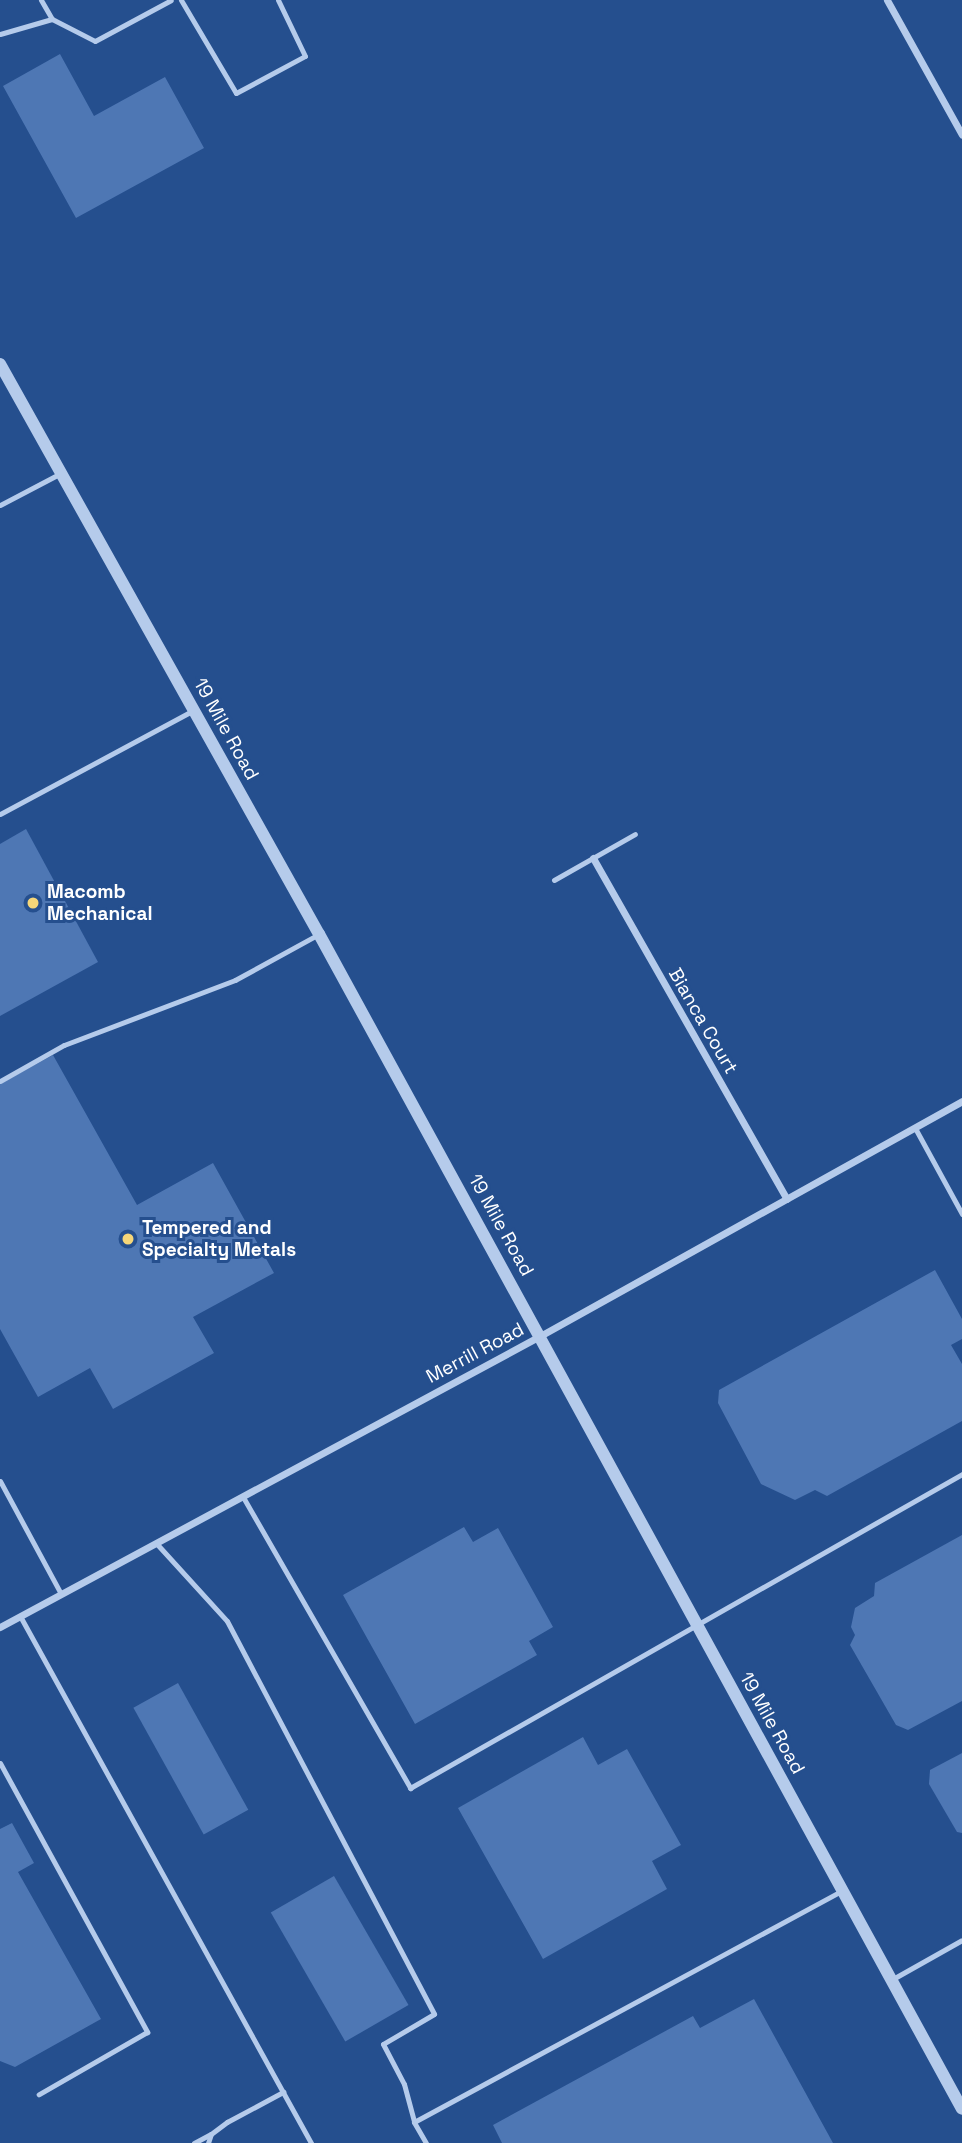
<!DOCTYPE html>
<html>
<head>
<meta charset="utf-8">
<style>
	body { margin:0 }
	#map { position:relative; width:962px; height:2143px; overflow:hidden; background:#254f8e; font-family:"Space Grotesk",sans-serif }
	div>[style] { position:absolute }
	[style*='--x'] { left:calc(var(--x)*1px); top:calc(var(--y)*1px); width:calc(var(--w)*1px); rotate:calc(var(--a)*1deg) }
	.building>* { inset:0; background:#4e77b4; transform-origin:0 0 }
	.service>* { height:5px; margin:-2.5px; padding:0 2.5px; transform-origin:2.5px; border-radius:2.5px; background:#b5cbeb }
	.minor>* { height:7px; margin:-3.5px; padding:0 3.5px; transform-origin:3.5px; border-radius:3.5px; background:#b5cbeb }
	.tertiary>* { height:12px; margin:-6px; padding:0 6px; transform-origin:6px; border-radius:6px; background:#b5cbeb }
	.dots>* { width:19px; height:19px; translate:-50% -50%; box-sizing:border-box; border:4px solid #254f8e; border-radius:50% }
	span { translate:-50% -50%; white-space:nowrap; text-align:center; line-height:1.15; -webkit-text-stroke:6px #254f8e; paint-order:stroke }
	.street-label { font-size:19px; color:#fff }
	.poi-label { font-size:19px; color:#fff; font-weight:700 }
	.left { translate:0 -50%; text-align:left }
</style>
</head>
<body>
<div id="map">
	<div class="building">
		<i style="clip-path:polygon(60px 54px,94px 116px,165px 77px,204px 148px,76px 218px,3px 86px)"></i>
		<i style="clip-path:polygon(26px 829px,98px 962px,0 1016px,0 844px)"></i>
		<i style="clip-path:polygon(53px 1055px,137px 1205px,213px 1163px,274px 1273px,193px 1317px,214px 1353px,113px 1409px,90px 1368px,38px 1397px,0 1329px,0 1084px)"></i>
		<i style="clip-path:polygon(935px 1270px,962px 1319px,962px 1339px,951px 1345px,962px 1364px,962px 1421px,827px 1496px,815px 1490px,795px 1500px,761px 1484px,718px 1403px,719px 1390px)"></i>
		<i style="clip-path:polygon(464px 1527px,473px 1542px,498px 1528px,553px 1627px,529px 1641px,537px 1655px,415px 1724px,343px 1595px)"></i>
		<i style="clip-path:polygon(962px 1535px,962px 1701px,908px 1730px,896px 1725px,850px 1645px,855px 1635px,851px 1627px,855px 1608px,874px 1596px,875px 1583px)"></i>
		<i style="left:178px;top:1683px;width:145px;height:51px;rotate:61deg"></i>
		<i style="clip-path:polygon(583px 1737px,598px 1765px,627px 1749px,681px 1845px,652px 1861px,667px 1889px,543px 1959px,458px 1808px)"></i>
		<i style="clip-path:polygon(962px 1753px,962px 1833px,957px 1832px,929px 1784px,930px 1770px)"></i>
		<i style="clip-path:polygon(12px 1823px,34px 1863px,18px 1872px,101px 2019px,15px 2067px,0 2061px,0 1829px)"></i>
		<i style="left:334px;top:1876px;width:149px;height:73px;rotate:60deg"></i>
		<i style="clip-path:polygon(754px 1999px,833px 2143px,502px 2143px,493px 2125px,693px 2016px,700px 2028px)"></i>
	</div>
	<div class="service">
		<i style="--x:181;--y:0;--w:108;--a:59.4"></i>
		<i style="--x:236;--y:93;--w:78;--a:-28.2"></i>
		<i style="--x:305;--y:56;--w:62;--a:-115.7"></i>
		<i style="--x:52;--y:19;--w:48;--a:27.1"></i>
		<i style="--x:95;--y:41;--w:86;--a:-28.3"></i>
		<i style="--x:0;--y:34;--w:54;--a:-16.1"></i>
		<i style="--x:52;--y:19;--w:22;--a:-120"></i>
		<i style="--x:0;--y:505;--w:69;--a:-27.7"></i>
		<i style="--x:0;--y:814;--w:220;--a:-28.2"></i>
		<i style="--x:554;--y:880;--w:93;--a:-29.6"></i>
		<i style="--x:0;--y:1081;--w:73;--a:-29.4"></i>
		<i style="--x:64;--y:1045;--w:183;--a:-20.8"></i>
		<i style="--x:235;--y:980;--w:96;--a:-28.7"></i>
		<i style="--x:915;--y:1128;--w:98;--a:61.3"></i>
		<i style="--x:0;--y:1481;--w:128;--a:61.6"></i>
		<i style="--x:243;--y:1497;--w:336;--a:60.1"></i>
		<i style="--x:410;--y:1788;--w:635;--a:-29.63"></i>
		<i style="--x:156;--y:1543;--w:105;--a:47.7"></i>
		<i style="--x:227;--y:1621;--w:444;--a:62.2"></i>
		<i style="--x:434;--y:2014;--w:59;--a:149.5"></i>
		<i style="--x:383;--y:2044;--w:45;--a:62.3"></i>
		<i style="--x:404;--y:2084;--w:39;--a:75"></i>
		<i style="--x:20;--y:1616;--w:602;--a:61.09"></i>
		<i style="--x:0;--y:1763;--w:307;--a:61.3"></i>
		<i style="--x:147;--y:2032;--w:125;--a:150.1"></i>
		<i style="--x:891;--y:1980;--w:81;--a:-29.4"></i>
		<i style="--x:194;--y:2143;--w:19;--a:-28"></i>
		<i style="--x:208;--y:2143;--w:9;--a:-72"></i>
		<i style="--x:211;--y:2134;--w:20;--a:-37"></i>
		<i style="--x:227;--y:2122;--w:64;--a:-28.2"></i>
		<i style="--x:426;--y:2143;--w:24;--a:-120"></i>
		<i style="--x:414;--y:2122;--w:486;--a:-28.4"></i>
	</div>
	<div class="minor">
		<i style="--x:887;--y:0;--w:154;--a:60.9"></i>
		<i style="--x:593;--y:858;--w:392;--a:60.4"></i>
		<i style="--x:0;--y:1627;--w:613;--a:-28.32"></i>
		<i style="--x:540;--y:1336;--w:483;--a:-29.1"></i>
	</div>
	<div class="tertiary">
		<i style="--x:0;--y:364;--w:653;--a:60.77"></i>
		<i style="--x:319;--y:934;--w:1339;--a:61.31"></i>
	</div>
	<div class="dots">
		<i style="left:33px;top:903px;background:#f5d679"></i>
		<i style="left:128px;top:1239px;background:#f5d679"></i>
	</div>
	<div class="street-label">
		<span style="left:226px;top:729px;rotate:61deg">19 Mile Road</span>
		<span style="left:703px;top:1021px;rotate:60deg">Bianca Court</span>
		<span style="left:501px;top:1225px;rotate:61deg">19 Mile Road</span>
		<span style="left:475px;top:1353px;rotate:-28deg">Merrill Road</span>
		<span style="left:772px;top:1723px;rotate:61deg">19 Mile Road</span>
	</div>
	<div class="poi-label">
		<span class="left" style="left:47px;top:903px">Macomb<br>Mechanical</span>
		<span class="left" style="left:142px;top:1239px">Tempered and<br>Specialty Metals</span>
	</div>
</div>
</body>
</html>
